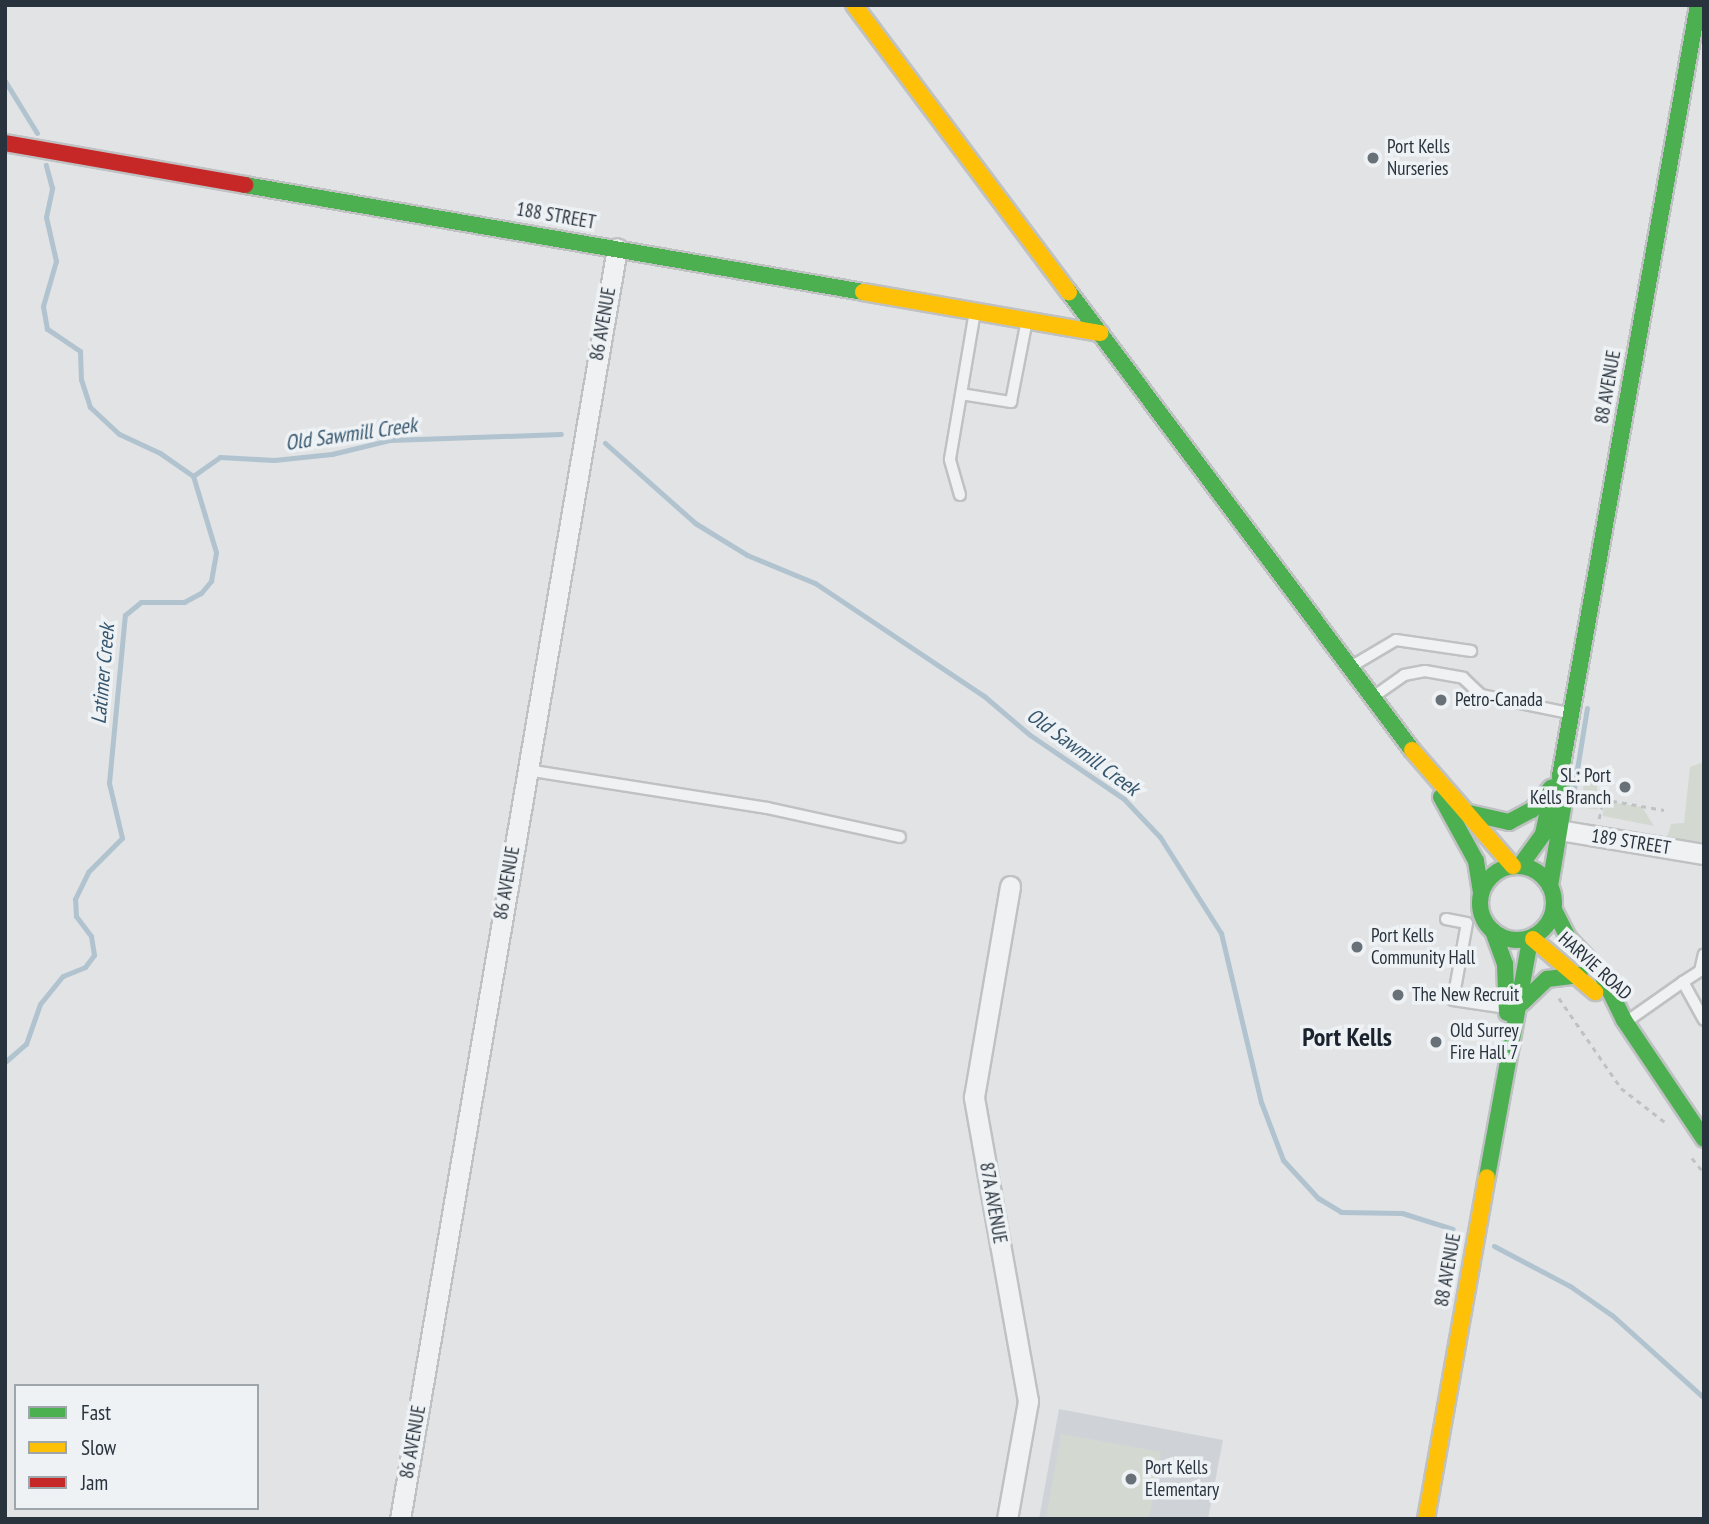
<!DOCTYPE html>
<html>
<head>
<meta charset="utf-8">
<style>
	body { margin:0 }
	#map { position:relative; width:1709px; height:1524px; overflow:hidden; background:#e1e3e5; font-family:"PT Sans Narrow",sans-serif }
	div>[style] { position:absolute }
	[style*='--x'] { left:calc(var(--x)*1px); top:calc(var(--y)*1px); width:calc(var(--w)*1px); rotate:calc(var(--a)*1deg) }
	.built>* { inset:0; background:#cfd3d8 }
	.green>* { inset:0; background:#d3d9d1 }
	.stream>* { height:5px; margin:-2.5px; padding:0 2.5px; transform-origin:2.5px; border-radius:2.5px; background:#b1c3cf }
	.path>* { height:2.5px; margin-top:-1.25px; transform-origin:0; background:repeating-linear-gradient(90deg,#bfc2c4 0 5px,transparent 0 10px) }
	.roads { filter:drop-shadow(2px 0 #bfc1c3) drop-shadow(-2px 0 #bfc1c3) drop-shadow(0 2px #bfc1c3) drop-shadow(0 -2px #bfc1c3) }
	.lane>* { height:10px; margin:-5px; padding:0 5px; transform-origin:5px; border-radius:5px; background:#f0f1f2 }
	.street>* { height:19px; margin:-9.5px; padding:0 9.5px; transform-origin:9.5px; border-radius:9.5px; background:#f0f1f2 }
	.fast>* { height:16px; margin:-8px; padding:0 8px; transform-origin:8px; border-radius:8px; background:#4caf50 }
	.fast>.ring { margin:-8px; padding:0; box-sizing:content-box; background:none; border:16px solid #4caf50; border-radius:50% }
	.slow>* { height:16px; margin:-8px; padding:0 8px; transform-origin:8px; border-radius:8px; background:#ffc107 }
	.jam>* { height:16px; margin:-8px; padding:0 8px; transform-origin:8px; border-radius:8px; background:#c62828 }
	.dots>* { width:19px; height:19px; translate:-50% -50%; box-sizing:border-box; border:4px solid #eef2f5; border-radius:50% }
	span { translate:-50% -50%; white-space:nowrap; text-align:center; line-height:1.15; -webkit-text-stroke:7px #eef2f5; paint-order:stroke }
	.poi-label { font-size:19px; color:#29333d }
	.left { translate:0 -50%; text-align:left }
	.right { translate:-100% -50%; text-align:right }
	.street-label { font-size:19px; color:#29333d }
	.water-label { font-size:21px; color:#36566e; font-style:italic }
	.district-label { font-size:26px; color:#1b242e; font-weight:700 }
	.frame { position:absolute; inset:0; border:7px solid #29333d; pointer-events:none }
	.legend { position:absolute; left:14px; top:1384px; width:245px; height:126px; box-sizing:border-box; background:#eef2f5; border:2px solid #9fa6ab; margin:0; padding:9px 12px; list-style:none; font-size:21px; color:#29333d }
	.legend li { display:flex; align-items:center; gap:14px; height:35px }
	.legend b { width:35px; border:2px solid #9fa6ab }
</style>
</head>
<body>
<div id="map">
	<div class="built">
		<i style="clip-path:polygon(1059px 1409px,1223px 1440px,1208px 1519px,1039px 1519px)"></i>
	</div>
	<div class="green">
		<i style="clip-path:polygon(1704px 762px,1704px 845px,1667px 838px,1671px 824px,1684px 823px,1690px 767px)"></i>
		<i style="clip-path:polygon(1586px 772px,1607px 775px,1597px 784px,1597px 800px,1589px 799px,1597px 802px,1598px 810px,1580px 807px)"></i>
		<i style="clip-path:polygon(1604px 801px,1642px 807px,1654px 826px,1603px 816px)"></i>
		<i style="clip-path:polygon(1061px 1434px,1161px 1452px,1149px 1519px,1046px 1519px)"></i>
	</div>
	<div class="stream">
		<i style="--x:5;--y:81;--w:61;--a:58.4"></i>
		<i style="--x:605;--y:443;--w:120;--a:41.6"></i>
		<i style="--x:695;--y:523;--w:61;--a:31.6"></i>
		<i style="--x:747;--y:555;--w:74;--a:22.4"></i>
		<i style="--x:815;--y:583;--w:203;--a:33.8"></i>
		<i style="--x:984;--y:696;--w:60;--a:40.3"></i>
		<i style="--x:1030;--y:735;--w:114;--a:34.2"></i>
		<i style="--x:1124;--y:799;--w:52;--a:46.5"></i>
		<i style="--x:1160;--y:837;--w:114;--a:57.6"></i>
		<i style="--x:1221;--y:933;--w:174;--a:76.7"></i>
		<i style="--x:1261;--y:1102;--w:62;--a:69.2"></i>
		<i style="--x:1283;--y:1160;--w:52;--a:47.4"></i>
		<i style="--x:1318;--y:1198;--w:27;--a:31"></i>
		<i style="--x:1341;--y:1212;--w:61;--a:0.9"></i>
		<i style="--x:1402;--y:1213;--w:53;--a:17.4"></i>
		<i style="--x:193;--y:476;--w:33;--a:-35"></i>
		<i style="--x:220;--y:457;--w:54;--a:3.2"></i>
		<i style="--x:274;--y:460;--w:58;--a:-5.9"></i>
		<i style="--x:332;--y:454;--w:60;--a:-13.6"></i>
		<i style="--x:390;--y:440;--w:171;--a:-2"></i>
		<i style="--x:1574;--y:788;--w:81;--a:-80.8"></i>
		<i style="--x:5;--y:1062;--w:28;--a:-41"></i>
		<i style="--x:26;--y:1044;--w:42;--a:-70.7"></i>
		<i style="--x:40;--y:1004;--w:36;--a:-51"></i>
		<i style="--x:63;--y:976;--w:24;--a:-22"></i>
		<i style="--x:85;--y:967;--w:15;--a:-53"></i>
		<i style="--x:94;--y:955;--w:19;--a:-99"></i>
		<i style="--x:91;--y:936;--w:25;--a:-127"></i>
		<i style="--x:76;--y:916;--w:17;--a:-93"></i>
		<i style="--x:75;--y:899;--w:30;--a:-64"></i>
		<i style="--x:88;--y:872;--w:48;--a:-45"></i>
		<i style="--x:122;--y:838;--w:57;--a:-103.3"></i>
		<i style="--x:109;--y:783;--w:169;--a:-84.6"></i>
		<i style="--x:125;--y:615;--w:21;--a:-39"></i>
		<i style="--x:141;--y:602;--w:43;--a:0"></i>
		<i style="--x:184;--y:602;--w:19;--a:-28"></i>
		<i style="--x:201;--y:593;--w:16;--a:-50"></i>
		<i style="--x:211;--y:581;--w:29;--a:-80"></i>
		<i style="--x:216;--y:552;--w:79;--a:-106.8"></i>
		<i style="--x:193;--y:476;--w:40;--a:-145.1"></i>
		<i style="--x:160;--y:453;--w:45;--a:-155.1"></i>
		<i style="--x:119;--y:434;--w:40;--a:-137"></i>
		<i style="--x:90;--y:407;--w:28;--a:-108"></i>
		<i style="--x:81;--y:380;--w:29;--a:-92"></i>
		<i style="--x:80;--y:351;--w:40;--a:-146"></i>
		<i style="--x:47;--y:329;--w:23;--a:-100"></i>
		<i style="--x:43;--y:306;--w:47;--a:-73.9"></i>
		<i style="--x:56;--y:261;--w:45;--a:-102.8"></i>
		<i style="--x:46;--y:217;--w:30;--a:-78"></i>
		<i style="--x:52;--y:188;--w:24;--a:-105"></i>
		<i style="--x:1494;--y:1246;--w:86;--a:27.8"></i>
		<i style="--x:1570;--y:1286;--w:52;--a:34.9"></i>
		<i style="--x:1613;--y:1316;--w:122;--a:42"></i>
	</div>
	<div class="path">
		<i style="--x:1602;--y:799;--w:63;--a:10.1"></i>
		<i style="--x:1591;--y:800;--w:11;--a:10"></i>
		<i style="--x:1599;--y:819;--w:31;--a:-79"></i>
		<i style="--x:1559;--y:998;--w:109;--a:55.4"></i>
		<i style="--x:1621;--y:1088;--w:56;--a:37.7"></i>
		<i style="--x:1692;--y:1158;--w:19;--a:51"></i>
	</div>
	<div class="roads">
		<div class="lane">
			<i style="--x:961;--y:394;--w:51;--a:9.1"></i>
			<i style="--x:1011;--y:402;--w:84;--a:-79"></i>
			<i style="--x:960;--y:495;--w:37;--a:-106"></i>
			<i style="--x:950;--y:459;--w:150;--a:-80.4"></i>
			<i style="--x:1352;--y:666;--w:51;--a:-30.6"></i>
			<i style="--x:1396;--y:640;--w:76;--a:8.3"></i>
			<i style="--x:1373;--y:697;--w:38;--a:-35"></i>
			<i style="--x:1404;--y:675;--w:21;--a:-11"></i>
			<i style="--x:1425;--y:671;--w:39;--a:10"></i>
			<i style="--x:1463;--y:678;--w:25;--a:43"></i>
			<i style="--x:1481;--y:695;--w:90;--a:11.6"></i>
			<i style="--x:527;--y:770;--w:243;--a:9"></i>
			<i style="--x:767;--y:808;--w:136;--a:12.3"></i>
			<i style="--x:1446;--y:919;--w:21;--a:11"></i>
			<i style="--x:1467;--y:923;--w:78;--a:100.3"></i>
			<i style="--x:1453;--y:1000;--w:54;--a:8.6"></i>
			<i style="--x:1683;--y:982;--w:20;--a:-33"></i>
			<i style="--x:1700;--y:971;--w:17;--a:-77"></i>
			<i style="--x:1626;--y:1022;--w:70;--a:-35.1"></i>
			<i style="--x:1683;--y:982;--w:43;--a:61.1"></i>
		</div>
		<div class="street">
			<i style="--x:1559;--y:830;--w:147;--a:9.4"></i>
			<i style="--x:400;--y:1519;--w:1289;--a:-80.31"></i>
			<i style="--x:1007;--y:1519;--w:120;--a:-79.9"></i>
			<i style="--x:1028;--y:1401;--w:309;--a:-100.1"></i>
			<i style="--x:974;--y:1097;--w:214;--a:-80.3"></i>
		</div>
		<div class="fast">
			<i style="--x:245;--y:185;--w:627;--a:9.82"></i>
			<i style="--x:1069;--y:292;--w:572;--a:53.17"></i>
			<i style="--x:1441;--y:797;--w:73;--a:61.3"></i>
			<i style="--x:1476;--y:861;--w:33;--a:81"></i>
			<i style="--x:1469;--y:813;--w:41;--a:12.7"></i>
			<i style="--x:1509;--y:822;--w:26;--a:-28"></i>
			<i style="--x:1532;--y:810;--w:30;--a:-49"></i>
			<i class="ring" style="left:1480px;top:866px;width:58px;height:58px"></i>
			<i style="--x:1520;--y:866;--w:39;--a:-54"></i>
			<i style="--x:1543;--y:834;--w:29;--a:-78"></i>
			<i style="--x:1550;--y:886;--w:86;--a:-80.6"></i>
			<i style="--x:1564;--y:801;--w:25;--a:-99"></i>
			<i style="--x:1560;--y:776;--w:783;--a:-79.85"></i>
			<i style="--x:1554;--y:910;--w:31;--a:63"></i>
			<i style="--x:1568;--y:938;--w:48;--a:46.7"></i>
			<i style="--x:1601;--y:973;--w:52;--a:63.9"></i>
			<i style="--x:1624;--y:1020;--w:143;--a:56.1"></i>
			<i style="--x:1493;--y:931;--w:35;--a:70"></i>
			<i style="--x:1505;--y:964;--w:49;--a:87.7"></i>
			<i style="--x:1522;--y:1003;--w:35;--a:-44"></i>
			<i style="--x:1547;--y:979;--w:33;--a:-7"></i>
			<i style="--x:1487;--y:1177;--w:241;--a:-79.7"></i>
		</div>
		<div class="slow">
			<i style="--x:854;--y:5;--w:359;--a:53.2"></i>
			<i style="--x:863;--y:292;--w:241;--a:9.8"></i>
			<i style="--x:1412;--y:750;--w:154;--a:49"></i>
			<i style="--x:1533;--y:939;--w:82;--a:40.5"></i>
			<i style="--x:1426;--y:1519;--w:347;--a:-79.9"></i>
		</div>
		<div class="jam">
			<i style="--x:5;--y:143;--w:244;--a:9.9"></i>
		</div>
	</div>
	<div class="dots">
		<i style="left:1373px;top:158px;background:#697178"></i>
		<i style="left:1441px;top:700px;background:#697178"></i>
		<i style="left:1625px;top:787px;background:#697178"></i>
		<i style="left:1357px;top:947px;background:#697178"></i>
		<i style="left:1398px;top:995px;background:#697178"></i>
		<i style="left:1436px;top:1042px;background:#697178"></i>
		<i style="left:1131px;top:1479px;background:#697178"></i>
	</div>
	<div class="poi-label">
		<span class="left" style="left:1387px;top:158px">Port Kells<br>Nurseries</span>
		<span class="left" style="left:1455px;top:700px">Petro-Canada</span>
		<span class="right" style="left:1611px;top:787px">SL: Port<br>Kells Branch</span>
		<span class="left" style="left:1371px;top:947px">Port Kells<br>Community Hall</span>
		<span class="left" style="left:1412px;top:995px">The New Recruit</span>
		<span class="left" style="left:1450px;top:1042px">Old Surrey<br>Fire Hall 7</span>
		<span class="left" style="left:1145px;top:1479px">Port Kells<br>Elementary</span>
	</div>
	<div class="street-label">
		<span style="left:556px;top:216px;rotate:10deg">188 STREET</span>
		<span style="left:603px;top:324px;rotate:-80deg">86 AVENUE</span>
		<span style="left:1608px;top:387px;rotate:-80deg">88 AVENUE</span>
		<span style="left:1631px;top:842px;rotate:9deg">189 STREET</span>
		<span style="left:507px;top:883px;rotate:-80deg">86 AVENUE</span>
		<span style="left:1595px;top:966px;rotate:42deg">HARVIE ROAD</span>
		<span style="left:993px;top:1203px;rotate:80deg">87A AVENUE</span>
		<span style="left:1448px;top:1270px;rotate:-80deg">88 AVENUE</span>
		<span style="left:413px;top:1442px;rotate:-80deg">86 AVENUE</span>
	</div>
	<div class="water-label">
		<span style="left:351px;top:434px;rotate:-8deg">Old Sawmill Creek</span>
		<span style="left:103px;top:674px;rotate:-85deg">Latimer Creek</span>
		<span style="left:1083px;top:752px;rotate:36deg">Old Sawmill Creek</span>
	</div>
	<div class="district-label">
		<span style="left:1347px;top:1037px">Port Kells</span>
	</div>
	<div class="frame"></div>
	<ul class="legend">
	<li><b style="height:9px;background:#4caf50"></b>Fast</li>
	<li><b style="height:9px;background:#ffc107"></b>Slow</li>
	<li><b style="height:9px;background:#c62828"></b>Jam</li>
	</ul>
</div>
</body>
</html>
